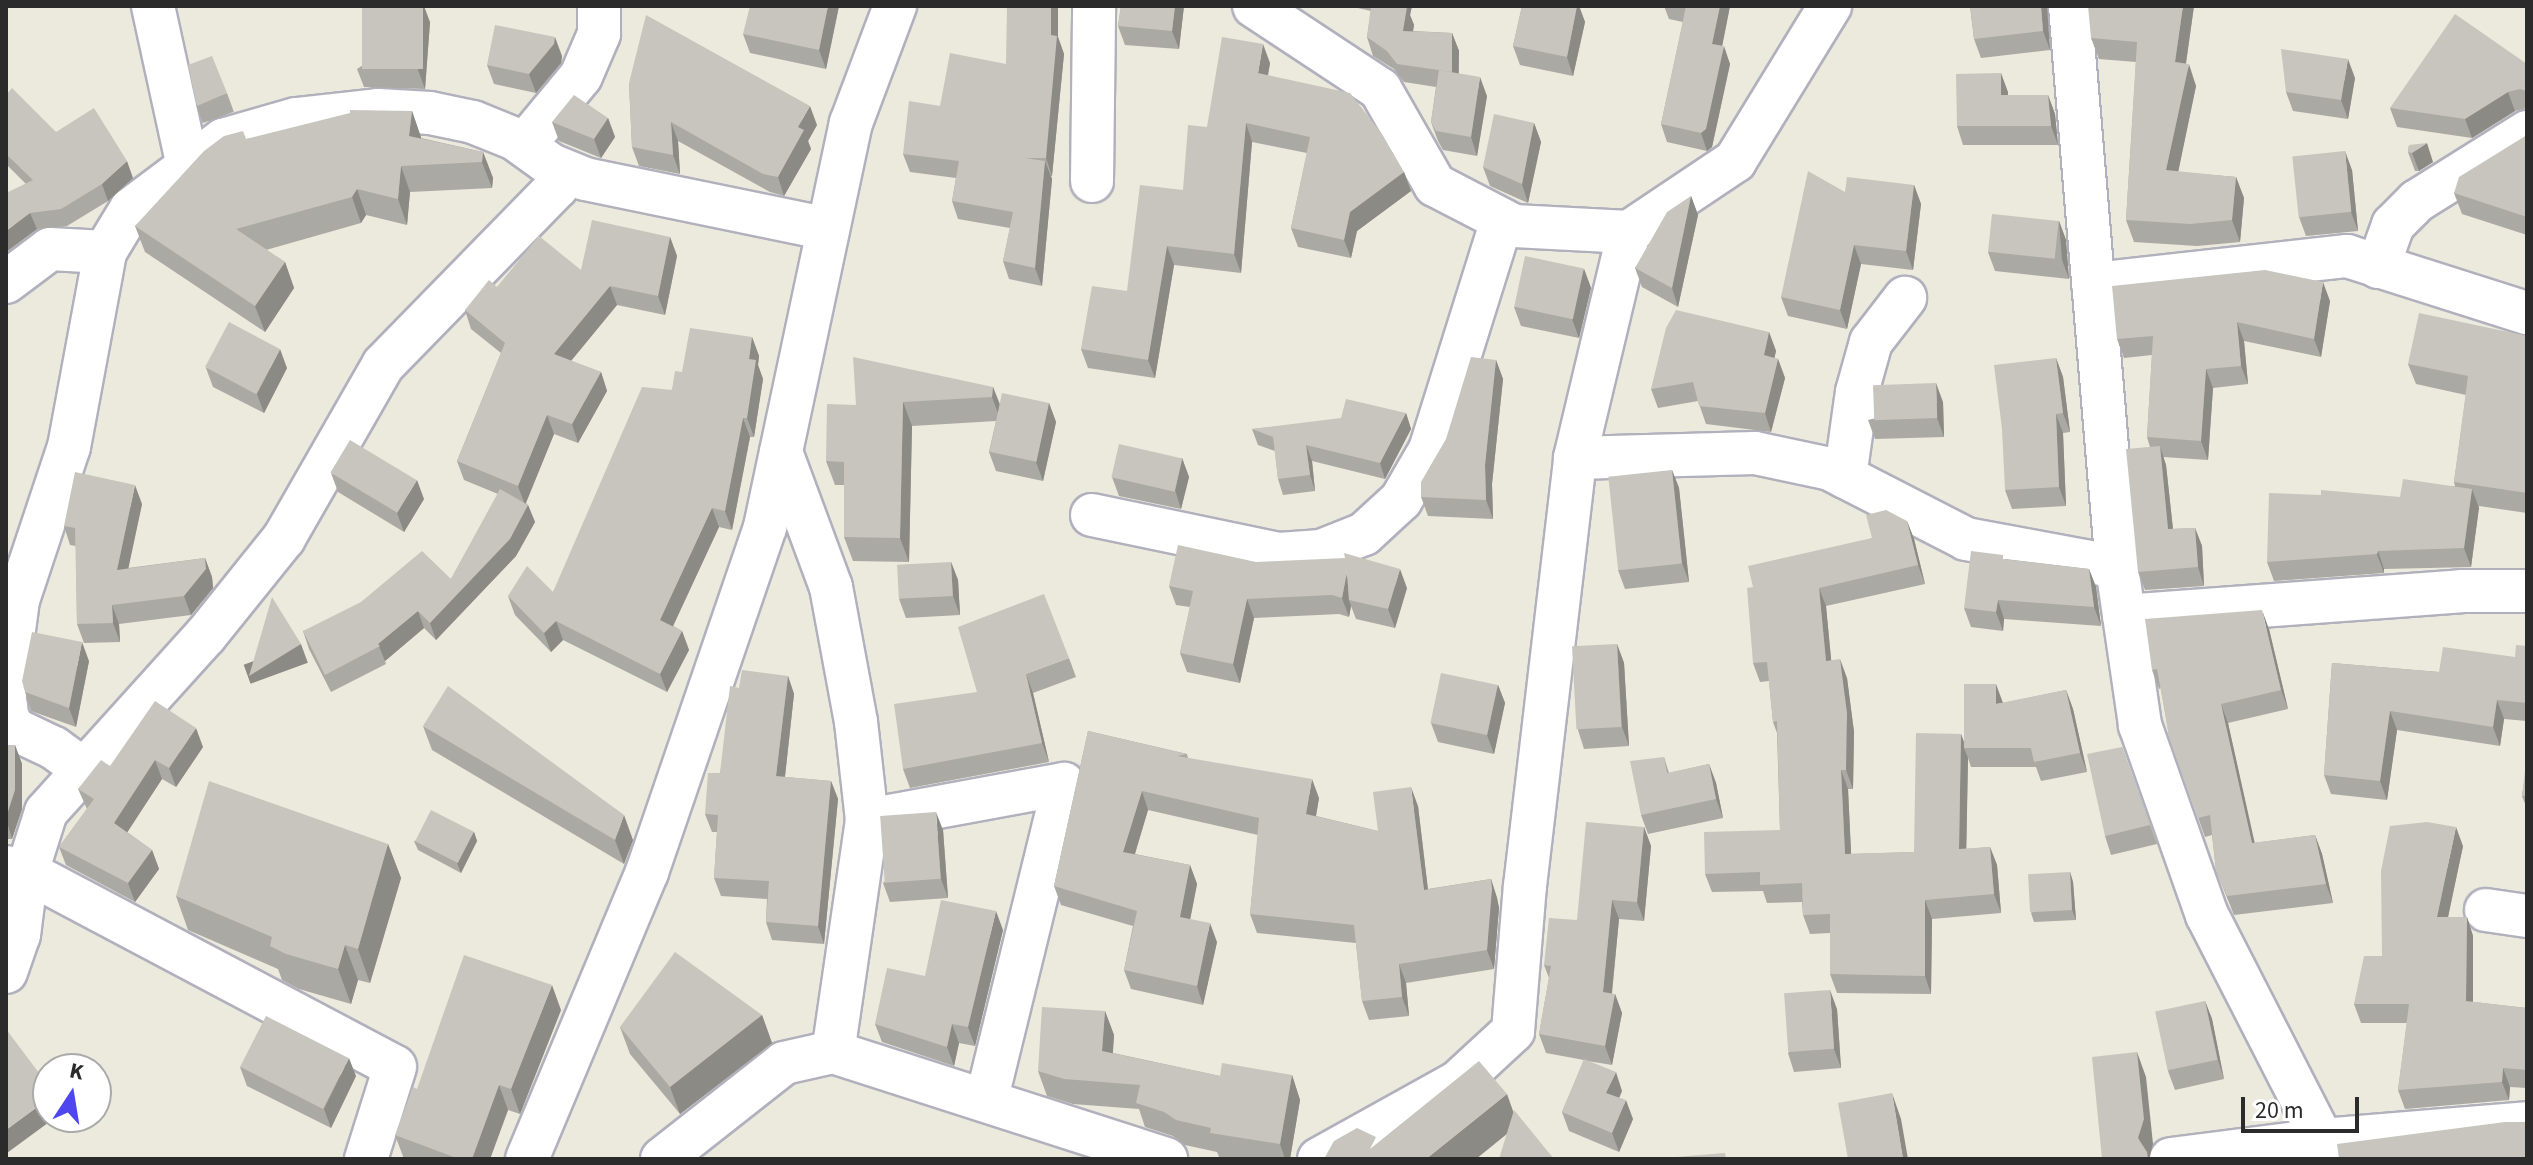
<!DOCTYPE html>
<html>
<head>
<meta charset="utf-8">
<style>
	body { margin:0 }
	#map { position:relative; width:2533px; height:1165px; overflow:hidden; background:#ece9dd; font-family:"Source Sans 3",sans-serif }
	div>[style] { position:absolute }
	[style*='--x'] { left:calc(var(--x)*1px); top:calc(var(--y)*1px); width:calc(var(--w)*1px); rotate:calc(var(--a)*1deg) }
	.roads { filter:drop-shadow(2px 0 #b1b1bd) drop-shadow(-2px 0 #b1b1bd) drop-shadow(0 2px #b1b1bd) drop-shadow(0 -2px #b1b1bd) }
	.minor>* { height:42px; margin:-21px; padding:0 21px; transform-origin:21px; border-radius:21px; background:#fff }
	.wall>* { inset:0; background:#aba9a3; transform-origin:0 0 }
	.shaded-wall>* { inset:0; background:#8b8a84; transform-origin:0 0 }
	.building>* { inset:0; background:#c7c5bd; transform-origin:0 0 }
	span { translate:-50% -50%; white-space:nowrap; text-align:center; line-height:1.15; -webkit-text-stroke:6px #fff; paint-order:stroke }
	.frame { position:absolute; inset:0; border:8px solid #2b2b2b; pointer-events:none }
	.north { position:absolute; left:32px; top:1053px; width:80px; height:80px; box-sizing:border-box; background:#fff; border:2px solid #aaa; border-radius:50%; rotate:12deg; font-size:22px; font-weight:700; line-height:32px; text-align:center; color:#2b2b2b }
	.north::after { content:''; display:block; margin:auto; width:28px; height:36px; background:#4f46f0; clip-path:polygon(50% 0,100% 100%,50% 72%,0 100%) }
	.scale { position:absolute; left:2241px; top:1097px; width:118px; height:36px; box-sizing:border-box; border:4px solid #2b2b2b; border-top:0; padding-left:10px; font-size:24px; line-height:28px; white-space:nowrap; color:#2b2b2b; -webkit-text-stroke:6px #fff; paint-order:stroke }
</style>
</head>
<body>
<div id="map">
	<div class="roads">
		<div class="minor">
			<i style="--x:153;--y:6;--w:164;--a:77.7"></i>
			<i style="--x:1254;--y:6;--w:151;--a:33.4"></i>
			<i style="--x:1380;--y:89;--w:111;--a:60.2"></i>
			<i style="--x:1435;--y:185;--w:89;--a:27.4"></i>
			<i style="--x:1514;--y:226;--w:115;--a:3"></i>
			<i style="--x:1629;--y:232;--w:128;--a:-33.8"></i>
			<i style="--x:1735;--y:161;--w:182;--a:-58.5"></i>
			<i style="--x:2070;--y:6;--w:563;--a:85.21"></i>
			<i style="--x:2117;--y:567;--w:160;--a:81.7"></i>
			<i style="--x:2140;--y:725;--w:201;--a:70.6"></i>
			<i style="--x:2207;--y:915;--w:253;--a:62.9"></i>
			<i style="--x:2322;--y:1140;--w:19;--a:87"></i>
			<i style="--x:524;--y:145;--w:89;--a:-50.4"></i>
			<i style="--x:581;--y:76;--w:46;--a:-66.8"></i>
			<i style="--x:599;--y:34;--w:28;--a:-90"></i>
			<i style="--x:1092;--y:181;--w:175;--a:-89.3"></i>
			<i style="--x:2378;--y:267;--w:45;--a:-70.3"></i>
			<i style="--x:2393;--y:225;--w:34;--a:-45"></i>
			<i style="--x:2417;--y:201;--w:130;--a:-32.1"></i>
			<i style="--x:6;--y:282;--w:55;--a:-36.9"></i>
			<i style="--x:50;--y:249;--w:55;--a:3.1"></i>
			<i style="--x:2093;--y:284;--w:256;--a:-6.3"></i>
			<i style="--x:2347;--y:256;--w:189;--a:17.6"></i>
			<i style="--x:781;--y:452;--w:144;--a:69.7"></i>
			<i style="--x:831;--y:587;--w:137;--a:79.5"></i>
			<i style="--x:856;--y:722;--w:99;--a:83.6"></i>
			<i style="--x:867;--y:820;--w:234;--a:98.3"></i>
			<i style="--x:1575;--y:458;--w:180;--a:-1.6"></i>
			<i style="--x:1755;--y:453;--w:77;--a:12"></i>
			<i style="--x:1830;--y:469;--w:153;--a:27.2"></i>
			<i style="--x:1966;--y:539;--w:154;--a:10.5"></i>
			<i style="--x:1845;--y:477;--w:86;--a:-82"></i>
			<i style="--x:1857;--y:392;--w:52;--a:-74.4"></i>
			<i style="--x:1871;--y:342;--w:56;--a:-52.3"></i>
			<i style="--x:1092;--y:515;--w:191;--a:11.8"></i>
			<i style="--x:1279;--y:554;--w:42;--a:-4.1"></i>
			<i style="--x:1321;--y:551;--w:46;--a:-21.6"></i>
			<i style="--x:1364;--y:534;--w:50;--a:-42.6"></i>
			<i style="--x:1401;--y:500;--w:58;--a:-59.9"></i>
			<i style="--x:1430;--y:450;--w:241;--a:-72.6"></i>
			<i style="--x:2124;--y:616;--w:338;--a:-4.2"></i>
			<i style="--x:2461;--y:591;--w:66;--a:0"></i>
			<i style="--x:6;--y:691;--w:92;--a:-82.5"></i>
			<i style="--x:18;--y:600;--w:161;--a:-71.6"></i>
			<i style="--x:69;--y:447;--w:198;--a:-79.5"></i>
			<i style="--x:105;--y:252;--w:50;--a:-58.8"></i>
			<i style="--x:131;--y:209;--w:115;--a:-36.9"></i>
			<i style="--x:223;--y:140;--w:76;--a:-16"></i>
			<i style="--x:296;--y:119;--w:82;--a:-6.3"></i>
			<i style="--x:378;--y:110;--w:52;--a:3.3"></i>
			<i style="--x:430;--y:113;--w:44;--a:11.8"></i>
			<i style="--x:473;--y:122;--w:45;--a:22"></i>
			<i style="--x:515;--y:139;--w:44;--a:35.8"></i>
			<i style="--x:551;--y:165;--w:37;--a:22"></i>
			<i style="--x:585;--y:179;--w:248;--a:11.6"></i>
			<i style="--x:6;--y:705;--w:11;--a:85"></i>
			<i style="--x:7;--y:716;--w:15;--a:62"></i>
			<i style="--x:14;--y:729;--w:44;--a:25.4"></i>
			<i style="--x:54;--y:748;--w:34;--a:36"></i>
			<i style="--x:867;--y:820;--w:200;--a:-10.4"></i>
			<i style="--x:1064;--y:784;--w:326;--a:103.8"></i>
			<i style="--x:6;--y:867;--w:22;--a:13"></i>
			<i style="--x:27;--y:872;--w:416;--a:27.9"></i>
			<i style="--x:395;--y:1067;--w:96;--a:107.5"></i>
			<i style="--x:2486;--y:910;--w:41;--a:8.3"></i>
			<i style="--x:6;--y:972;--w:39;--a:-71"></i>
			<i style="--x:19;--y:935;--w:64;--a:-82.8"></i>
			<i style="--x:27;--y:872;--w:63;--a:-72.4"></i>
			<i style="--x:46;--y:812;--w:239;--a:-47.9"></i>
			<i style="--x:206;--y:635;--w:124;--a:-51.2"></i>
			<i style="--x:284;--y:538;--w:199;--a:-60.2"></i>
			<i style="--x:383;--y:365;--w:249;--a:-45.7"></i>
			<i style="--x:557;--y:187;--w:17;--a:-57"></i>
			<i style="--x:527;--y:1159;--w:311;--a:-67.3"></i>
			<i style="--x:647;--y:872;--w:365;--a:-71.1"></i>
			<i style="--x:765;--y:527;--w:413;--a:-78"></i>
			<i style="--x:851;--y:123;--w:125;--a:-69.4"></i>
			<i style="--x:662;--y:1159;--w:155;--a:-38.2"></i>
			<i style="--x:784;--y:1063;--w:50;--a:-12.7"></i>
			<i style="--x:833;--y:1052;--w:350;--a:17.8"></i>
			<i style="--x:1319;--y:1159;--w:159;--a:-29"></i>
			<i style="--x:1458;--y:1082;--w:75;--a:-42.8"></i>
			<i style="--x:1513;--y:1031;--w:145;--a:-85.3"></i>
			<i style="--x:1525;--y:886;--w:431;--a:-83.3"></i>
			<i style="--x:1575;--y:458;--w:232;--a:-76.6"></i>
			<i style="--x:2171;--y:1159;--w:152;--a:-7.2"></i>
			<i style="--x:2322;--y:1140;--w:206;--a:-4.7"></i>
		</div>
	</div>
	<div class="wall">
		<i style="clip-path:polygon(839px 6px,826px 69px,750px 53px,743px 34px)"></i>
		<i style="clip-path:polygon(1121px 6px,1184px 6px,1179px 49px,1125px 45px,1118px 26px)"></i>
		<i style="clip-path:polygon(1349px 6px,1412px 6px,1410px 15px,1414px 25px,1413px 31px,1452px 33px,1459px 51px,1459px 74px,1487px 96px,1477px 156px,1443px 150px,1438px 141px,1431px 122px,1436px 87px,1404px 82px,1394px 69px,1373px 56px,1367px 37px,1371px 11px)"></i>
		<i style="clip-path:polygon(1522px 6px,1579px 6px,1585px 22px,1573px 76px,1520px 65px,1513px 46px)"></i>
		<i style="clip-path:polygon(1664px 6px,1730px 6px,1722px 46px,1730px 64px,1712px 147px,1707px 151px,1667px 142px,1661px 124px,1683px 22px,1669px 19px)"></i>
		<i style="clip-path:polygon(1970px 6px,2047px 6px,2050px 50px,1981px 58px,1974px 39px)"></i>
		<i style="clip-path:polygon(2194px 6px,2186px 64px,2196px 86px,2178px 172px,2236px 177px,2244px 198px,2240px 242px,2197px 246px,2134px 242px,2126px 220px,2136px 62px,2099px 59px,2091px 38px)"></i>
		<i style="clip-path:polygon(430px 22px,425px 89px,364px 87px,357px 69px)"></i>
		<i style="clip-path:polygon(1058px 37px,1064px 54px,1052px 176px,1051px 176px,1052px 179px,1042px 286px,1009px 279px,1003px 261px,1010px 228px,958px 219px,952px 201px,956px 178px,910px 172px,903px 154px,940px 106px,1006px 64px)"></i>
		<i style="clip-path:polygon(562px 56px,561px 63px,536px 93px,494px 84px,487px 65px)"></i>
		<i style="clip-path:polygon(1270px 63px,1268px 75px,1404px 172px,1411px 191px,1357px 231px,1351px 258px,1298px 247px,1291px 228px,1307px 153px,1252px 142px,1241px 273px,1174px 265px,1155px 378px,1088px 368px,1081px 349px,1127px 291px,1183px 190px,1207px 127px)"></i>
		<i style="clip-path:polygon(2527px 64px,2527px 108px,2515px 111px,2472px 138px,2397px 127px,2390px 108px)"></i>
		<i style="clip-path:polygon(2355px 78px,2348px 119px,2293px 111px,2286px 92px)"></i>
		<i style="clip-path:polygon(629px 83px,817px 125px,808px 141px,811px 149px,784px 196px,770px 192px,678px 141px,680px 174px,639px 166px,632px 147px)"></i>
		<i style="clip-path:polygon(2008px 92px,2008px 95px,2048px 95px,2055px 114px,2058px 145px,1963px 145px,1957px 126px)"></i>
		<i style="left:227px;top:93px;width:20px;height:33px;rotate:70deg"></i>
		<i style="clip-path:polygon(6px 95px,56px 132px,133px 178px,108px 201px,67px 226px,37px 229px,6px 252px,26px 184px,6px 164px)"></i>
		<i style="clip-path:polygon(412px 111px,421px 138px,483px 152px,493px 178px,492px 188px,410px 192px,407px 225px,366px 215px,361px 223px,266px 250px,285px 262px,294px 288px,265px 332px,145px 252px,135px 226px,246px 139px)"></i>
		<i style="clip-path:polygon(608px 118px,615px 137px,601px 158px,559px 141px,552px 122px)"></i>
		<i style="clip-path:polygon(1534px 123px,1541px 142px,1528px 203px,1490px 186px,1483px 167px)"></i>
		<i style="clip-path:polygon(2527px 135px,2527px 235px,2462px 214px,2454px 193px)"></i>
		<i style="clip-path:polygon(2409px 145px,2433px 162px,2419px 171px,2415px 171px,2408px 152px)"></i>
		<i style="clip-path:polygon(2352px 170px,2358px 231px,2306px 236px,2299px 217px)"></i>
		<i style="clip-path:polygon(1914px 185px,1921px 204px,1913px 270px,1861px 264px,1847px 329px,1788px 316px,1781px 297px,1845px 192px)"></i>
		<i style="clip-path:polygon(1691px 196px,1698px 215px,1678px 307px,1642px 287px,1635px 268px)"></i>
		<i style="clip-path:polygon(2059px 221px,2066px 240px,2069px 279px,1995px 271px,1988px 252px)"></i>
		<i style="clip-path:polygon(670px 237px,677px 256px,665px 315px,617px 305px,571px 361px,601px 372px,607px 391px,578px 443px,554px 434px,526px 503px,528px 505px,535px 522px,516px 556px,436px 640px,424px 628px,385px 661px,386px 664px,331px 692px,309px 649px,303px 631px,451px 579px,498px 494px,464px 480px,457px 461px,501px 353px,471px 329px,465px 310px,497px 287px,581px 270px)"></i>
		<i style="clip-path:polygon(1584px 269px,1591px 288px,1579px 338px,1521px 326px,1514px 307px)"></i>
		<i style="clip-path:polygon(2330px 301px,2321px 357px,2244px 341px,2248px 384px,2213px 388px,2208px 460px,2163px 457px,2166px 465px,2173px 529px,2195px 528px,2202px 546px,2204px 586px,2145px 590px,2138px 572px,2150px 447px,2147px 437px,2152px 355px,2124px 358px,2117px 339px)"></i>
		<i style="clip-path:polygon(1769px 332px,1776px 351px,1774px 358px,1778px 359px,1785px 378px,1771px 432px,1706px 424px,1698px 401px,1658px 408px,1651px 389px)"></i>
		<i style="clip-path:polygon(2527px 336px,2527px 513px,2479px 506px,2471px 567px,2384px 569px,2384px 573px,2274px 581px,2267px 562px,2400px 497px,2455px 486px,2454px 482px,2466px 395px,2416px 384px,2408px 364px)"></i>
		<i style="clip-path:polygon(752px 337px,759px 356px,758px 365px,763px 379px,754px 437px,750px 437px,732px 530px,719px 527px,673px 626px,682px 631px,689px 650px,667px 692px,563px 640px,551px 652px,515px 615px,508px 596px,553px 592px,682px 372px)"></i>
		<i style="clip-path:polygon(2056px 358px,2063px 377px,2070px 432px,2063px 433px,2066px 506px,2012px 509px,2005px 490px)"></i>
		<i style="clip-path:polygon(1496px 360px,1503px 379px,1492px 484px,1493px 519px,1428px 516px,1421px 497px)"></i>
		<i style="clip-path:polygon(206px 368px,287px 368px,264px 413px,213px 387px)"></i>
		<i style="clip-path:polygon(993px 387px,1000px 404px,1049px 403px,1056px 422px,1043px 481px,996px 471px,989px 452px,996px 421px,912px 426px,909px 562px,853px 561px,844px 537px,844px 485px,835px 485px,826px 461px,856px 405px)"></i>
		<i style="clip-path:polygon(1943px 402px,1944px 437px,1875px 439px,1868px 420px)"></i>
		<i style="clip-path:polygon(1406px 413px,1411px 429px,1385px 479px,1312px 461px,1315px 491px,1283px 495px,1278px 479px,1275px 451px,1258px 445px,1252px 429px)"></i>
		<i style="clip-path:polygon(1182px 458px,1189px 477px,1181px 509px,1119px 496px,1112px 477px)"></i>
		<i style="clip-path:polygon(1672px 470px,1679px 488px,1689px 582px,1625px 589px,1618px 570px)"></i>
		<i style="clip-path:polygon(331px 473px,424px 499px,404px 532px,338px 492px)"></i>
		<i style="clip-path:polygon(142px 504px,128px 568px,205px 558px,212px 577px,213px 588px,191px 615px,119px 624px,120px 642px,84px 643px,77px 624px,76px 546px,70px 545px,64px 526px)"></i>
		<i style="clip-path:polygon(1907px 521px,1914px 539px,1925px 584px,1826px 606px,1831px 660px,1847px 678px,1854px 732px,1853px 789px,1848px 789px,1851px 854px,1914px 852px,1961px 734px,1964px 742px,2003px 703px,2066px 690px,2073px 709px,2087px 772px,2041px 781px,2036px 767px,1971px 767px,1968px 758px,1966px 849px,1990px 847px,1997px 865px,2001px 913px,1932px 919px,1931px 994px,1837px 993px,1830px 974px,1830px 933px,1810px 934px,1803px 915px,1802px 902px,1767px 903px,1763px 891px,1712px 892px,1705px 874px,1780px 830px,1777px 733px,1773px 722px,1769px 681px,1760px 682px,1753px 663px,1753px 587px,1872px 538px)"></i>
		<i style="clip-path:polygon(2005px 559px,2089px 569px,2096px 587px,2101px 626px,2004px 619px,2003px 631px,1971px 627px,1964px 608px)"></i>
		<i style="clip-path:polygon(951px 562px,958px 580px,960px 615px,906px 618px,899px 599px)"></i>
		<i style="clip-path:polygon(1256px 562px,1407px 588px,1395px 628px,1356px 619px,1351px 606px,1349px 617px,1339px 614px,1254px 618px,1240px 683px,1187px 672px,1180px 653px,1190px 607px,1176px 605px,1169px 586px)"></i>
		<i style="clip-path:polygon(2269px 629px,2288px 709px,2228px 723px,2254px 843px,2315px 835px,2322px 854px,2333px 903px,2234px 915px,2216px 870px,2212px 835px,2205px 837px,2169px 736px,2161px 688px,2159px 689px,2152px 670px)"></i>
		<i style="clip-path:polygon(1617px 644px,1624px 663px,1629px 746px,1584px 749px,1578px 730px)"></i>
		<i style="clip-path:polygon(2527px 646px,2527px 721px,2504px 719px,2500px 746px,2397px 730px,2387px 800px,2331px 794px,2324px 775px,2332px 663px,2439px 672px,2515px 657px)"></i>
		<i style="clip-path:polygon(1069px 658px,1076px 677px,1033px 693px,1049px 762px,910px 788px,903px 769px,977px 692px)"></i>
		<i style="clip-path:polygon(89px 661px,76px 727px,31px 711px,25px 692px)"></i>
		<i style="clip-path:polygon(788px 676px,794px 694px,785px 777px,831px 781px,838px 799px,824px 944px,772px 940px,766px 922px,767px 899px,721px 896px,714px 878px,717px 832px,712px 832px,705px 814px,720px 773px,739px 688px)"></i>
		<i style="clip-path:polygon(1498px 685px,1505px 703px,1494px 754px,1438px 742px,1431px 723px)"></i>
		<i style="clip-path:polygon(423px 726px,633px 840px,624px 864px,432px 750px)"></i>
		<i style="clip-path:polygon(1088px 731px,1187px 754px,1188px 758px,1319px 798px,1316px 816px,1378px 831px,1418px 806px,1428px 889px,1491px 879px,1497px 898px,1499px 908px,1494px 969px,1406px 983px,1409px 1016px,1369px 1020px,1362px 1001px,1356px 943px,1257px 933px,1250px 914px,1258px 835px,1148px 810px,1135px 854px,1190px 865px,1197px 884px,1190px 919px,1217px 942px,1203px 1005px,1131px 989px,1124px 970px,1133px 926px,1061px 905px,1054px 886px)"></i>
		<i style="clip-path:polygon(6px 745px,15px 745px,22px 764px,22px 809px,12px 839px,6px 839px)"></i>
		<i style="clip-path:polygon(203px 747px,176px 787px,162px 779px,127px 832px,152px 850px,159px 869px,135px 902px,66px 865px,59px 847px,87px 809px,78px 789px,110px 766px)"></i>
		<i style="clip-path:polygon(2122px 747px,2157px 844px,2111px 855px,2105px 836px)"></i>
		<i style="clip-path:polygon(1664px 757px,1669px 773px,1709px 764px,1716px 783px,1723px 818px,1648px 834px,1641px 815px)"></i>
		<i style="clip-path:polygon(2527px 763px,2527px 809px,2522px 796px)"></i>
		<i style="clip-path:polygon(1644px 827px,1651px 846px,1644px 921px,1619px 919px,1612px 994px,1615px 994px,1622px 1013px,1612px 1065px,1588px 1061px,1622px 1091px,1619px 1098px,1633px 1119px,1619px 1152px,1569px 1131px,1562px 1112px,1584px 1060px,1546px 1053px,1539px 1034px,1549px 978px,1544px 965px)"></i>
		<i style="clip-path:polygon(943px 830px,948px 898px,890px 902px,883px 883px)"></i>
		<i style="clip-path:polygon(474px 832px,477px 841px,461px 873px,418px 850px,414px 841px)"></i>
		<i style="clip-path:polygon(388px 844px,401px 878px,370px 983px,358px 980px,351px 1004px,299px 989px,282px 980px,278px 969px,188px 930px,176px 896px)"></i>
		<i style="clip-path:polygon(2463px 846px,2448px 917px,2467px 917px,2473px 936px,2473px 1002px,2527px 1008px,2527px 1088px,2510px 1087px,2509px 1100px,2405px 1109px,2398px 1090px,2407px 1023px,2361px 1023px,2354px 1004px,2382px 956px)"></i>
		<i style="clip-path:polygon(2070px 872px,2073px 882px,2076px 920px,2034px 922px,2031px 913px)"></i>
		<i style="clip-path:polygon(1003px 930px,975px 1046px,959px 1043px,954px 1066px,882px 1042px,875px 1024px,925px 976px)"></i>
		<i style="clip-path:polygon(2205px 1001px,2212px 1019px,2224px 1079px,2175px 1090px,2168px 1071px)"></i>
		<i style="clip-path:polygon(1837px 1009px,1841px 1068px,1794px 1072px,1788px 1053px)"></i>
		<i style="clip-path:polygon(561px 1010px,520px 1114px,508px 1110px,490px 1159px,404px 1159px,395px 1135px)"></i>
		<i style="clip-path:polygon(1105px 1011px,1114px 1035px,1113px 1053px,1220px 1076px,1292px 1075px,1300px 1100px,1290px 1159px,1229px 1159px,1219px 1157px,1217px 1152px,1185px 1145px,1173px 1136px,1145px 1127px,1139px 1109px,1073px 1104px,1047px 1096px,1038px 1071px)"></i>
		<i style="clip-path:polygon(762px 1015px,772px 1043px,680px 1114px,630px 1054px,620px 1027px)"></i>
		<i style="clip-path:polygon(240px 1067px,356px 1076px,331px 1128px,247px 1086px)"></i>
	</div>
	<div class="shaded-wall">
		<i style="clip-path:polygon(423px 6px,424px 6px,430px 22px,425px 89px,418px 70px)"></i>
		<i style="clip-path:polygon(828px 6px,839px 6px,826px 69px,819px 50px)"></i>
		<i style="clip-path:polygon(1051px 6px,1058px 6px,1058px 37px,1064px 54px,1052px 176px,1046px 158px)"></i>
		<i style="clip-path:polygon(1175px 6px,1184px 6px,1179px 49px,1172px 31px)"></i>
		<i style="clip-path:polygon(1402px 6px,1412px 6px,1410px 15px,1414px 25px,1410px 49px,1403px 31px)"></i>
		<i style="clip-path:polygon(1577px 6px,1579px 6px,1585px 22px,1573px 76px,1567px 57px)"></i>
		<i style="clip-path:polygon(1720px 6px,1730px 6px,1719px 62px,1712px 44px)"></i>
		<i style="clip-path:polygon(2041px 6px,2047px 6px,2050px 50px,2043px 31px)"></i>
		<i style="clip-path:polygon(2183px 6px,2194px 6px,2183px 83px,2175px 62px)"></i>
		<i style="clip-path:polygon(1452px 33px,1459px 51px,1458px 90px,1452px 72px)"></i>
		<i style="clip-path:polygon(555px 37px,562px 56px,561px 63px,536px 93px,529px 74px)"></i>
		<i style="clip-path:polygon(1263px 44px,1270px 63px,1265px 92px,1258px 73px)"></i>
		<i style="clip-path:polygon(1724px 46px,1730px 64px,1712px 147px,1707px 151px,1701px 133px)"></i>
		<i style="clip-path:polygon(2348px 59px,2355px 78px,2348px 119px,2341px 100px)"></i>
		<i style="clip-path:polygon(2189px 64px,2196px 86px,2174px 192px,2166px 170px)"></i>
		<i style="clip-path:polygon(2001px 73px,2008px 92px,2008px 114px,2001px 95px)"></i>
		<i style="clip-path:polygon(1480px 77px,1487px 96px,1477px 156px,1471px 137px)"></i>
		<i style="clip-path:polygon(2508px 92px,2515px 111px,2472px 138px,2465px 119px)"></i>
		<i style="clip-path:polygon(2048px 95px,2055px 114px,2058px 145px,2051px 126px)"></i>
		<i style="clip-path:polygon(810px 106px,817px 125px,808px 141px,811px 149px,784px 196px,778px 177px,798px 127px)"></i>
		<i style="clip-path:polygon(412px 111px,421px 137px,419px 162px,409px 136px)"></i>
		<i style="clip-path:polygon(608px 118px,615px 137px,601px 158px,594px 139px)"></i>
		<i style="clip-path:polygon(671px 122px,678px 141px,680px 174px,673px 155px)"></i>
		<i style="clip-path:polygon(1246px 123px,1252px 142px,1241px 273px,1234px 254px)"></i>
		<i style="clip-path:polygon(1534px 123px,1541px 142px,1528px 203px,1522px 184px)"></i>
		<i style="clip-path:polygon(2427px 143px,2433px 162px,2419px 171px,2412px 153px)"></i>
		<i style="clip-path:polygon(2345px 151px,2352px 170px,2358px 231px,2351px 212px)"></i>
		<i style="clip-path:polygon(483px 152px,493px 178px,492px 188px,482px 162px)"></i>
		<i style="clip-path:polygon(127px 161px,133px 178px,108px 201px,102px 184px)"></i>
		<i style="clip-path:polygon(1045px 161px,1052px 179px,1042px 286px,1035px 268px)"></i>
		<i style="clip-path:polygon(401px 166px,410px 192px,407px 225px,398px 199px)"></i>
		<i style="clip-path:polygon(1404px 172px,1411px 191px,1357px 231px,1351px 258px,1344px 240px,1350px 212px)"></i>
		<i style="clip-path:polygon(2236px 177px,2244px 198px,2240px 242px,2232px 220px)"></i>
		<i style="clip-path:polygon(1914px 185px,1921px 204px,1913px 270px,1906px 251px)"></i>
		<i style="clip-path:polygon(357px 189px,366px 215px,361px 223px,352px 197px)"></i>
		<i style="clip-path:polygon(1691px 196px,1698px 215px,1678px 307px,1672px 288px)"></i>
		<i style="clip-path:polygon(30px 213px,37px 229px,6px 252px,6px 231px)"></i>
		<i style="clip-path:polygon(2059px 221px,2066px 240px,2069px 279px,2062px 260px)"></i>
		<i style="clip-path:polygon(670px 237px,677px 256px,665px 315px,658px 296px)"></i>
		<i style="clip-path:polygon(1854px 245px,1861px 264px,1847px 329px,1840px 310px)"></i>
		<i style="clip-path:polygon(1167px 246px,1174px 265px,1155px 378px,1148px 360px)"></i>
		<i style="clip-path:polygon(285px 262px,294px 288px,265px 332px,255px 306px)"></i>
		<i style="clip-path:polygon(1584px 269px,1591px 288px,1579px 338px,1572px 319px)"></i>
		<i style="clip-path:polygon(2323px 282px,2330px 301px,2321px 357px,2314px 339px)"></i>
		<i style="clip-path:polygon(610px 286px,617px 305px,561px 373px,554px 354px)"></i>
		<i style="clip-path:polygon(2237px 322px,2244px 341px,2248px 384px,2241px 366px)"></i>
		<i style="clip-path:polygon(1769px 332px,1776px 351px,1771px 374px,1764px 355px)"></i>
		<i style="clip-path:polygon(752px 337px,759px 356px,758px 365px,763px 379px,754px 437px,747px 418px,749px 359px)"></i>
		<i style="clip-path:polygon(280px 349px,287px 368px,264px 413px,257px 394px)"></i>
		<i style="clip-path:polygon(2056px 358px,2063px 377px,2070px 432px,2063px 413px)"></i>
		<i style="clip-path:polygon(1778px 359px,1785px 378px,1771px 432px,1765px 413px)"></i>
		<i style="clip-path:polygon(1496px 360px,1503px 379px,1492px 484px,1493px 519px,1486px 500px,1485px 465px)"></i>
		<i style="clip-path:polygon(2206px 369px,2213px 388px,2208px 460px,2201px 441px)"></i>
		<i style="clip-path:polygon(601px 372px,607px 391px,578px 443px,572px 424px)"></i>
		<i style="clip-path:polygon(1936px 383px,1943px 402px,1944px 437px,1937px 418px)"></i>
		<i style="clip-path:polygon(993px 387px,1002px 411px,1001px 421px,992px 397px)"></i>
		<i style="clip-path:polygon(903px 402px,912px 426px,909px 562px,900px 538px)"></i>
		<i style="clip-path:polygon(1049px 403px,1056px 422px,1043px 481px,1036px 462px)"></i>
		<i style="clip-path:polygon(1406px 413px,1411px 429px,1385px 479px,1380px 463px)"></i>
		<i style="clip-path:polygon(2056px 414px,2063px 433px,2066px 506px,2059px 487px)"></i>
		<i style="clip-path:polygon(547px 415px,554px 434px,525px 505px,518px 486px)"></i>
		<i style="clip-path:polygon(743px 418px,750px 437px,732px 530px,725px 511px)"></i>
		<i style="clip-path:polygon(1306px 445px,1312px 461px,1315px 491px,1310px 475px)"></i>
		<i style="clip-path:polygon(2160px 446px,2166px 465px,2175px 548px,2168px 529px)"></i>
		<i style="clip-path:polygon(1182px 458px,1189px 477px,1181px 509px,1175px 490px)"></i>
		<i style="clip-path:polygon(1672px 470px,1679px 488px,1689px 582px,1682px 563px)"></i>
		<i style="clip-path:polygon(417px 480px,424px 499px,404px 532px,397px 513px)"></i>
		<i style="clip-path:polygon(135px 485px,142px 504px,124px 589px,117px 570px)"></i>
		<i style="clip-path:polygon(2472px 489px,2479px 508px,2471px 567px,2464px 548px)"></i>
		<i style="clip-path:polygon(528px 505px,535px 522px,516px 556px,436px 640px,430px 623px)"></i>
		<i style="clip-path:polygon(712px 508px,719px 527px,667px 639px,660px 620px)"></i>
		<i style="clip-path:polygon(1907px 521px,1914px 539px,1925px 584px,1918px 565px)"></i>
		<i style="clip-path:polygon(2195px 528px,2202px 546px,2204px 586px,2198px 567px)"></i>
		<i style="clip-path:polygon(2378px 551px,2384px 569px,2384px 573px,2377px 554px)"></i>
		<i style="clip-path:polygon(205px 558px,212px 577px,213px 588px,191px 615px,184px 596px)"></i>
		<i style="clip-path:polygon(951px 562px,958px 580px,960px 615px,953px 596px)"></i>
		<i style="clip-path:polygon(1400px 569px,1407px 588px,1395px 628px,1388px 609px)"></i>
		<i style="clip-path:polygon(2089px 569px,2096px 587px,2101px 626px,2094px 607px)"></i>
		<i style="clip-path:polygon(1347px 572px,1349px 600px,1351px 606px,1349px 617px,1342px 598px)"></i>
		<i style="clip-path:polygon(1819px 588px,1826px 606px,1833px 679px,1826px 661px)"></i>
		<i style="clip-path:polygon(1247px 599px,1254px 618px,1240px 683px,1233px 664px)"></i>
		<i style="clip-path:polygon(1998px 600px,2004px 619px,2003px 631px,1996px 612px)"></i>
		<i style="clip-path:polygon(112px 605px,119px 624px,120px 642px,113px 623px)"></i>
		<i style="clip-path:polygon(2262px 610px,2269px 629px,2288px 709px,2281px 690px)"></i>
		<i style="clip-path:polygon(418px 611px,424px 628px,385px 661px,378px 644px)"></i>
		<i style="clip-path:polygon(556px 621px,563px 640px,551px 652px,544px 633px)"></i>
		<i style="clip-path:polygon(682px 631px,689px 650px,667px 692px,660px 674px)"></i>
		<i style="clip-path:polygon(82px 642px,89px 661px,76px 727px,69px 708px)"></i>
		<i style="left:301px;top:644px;width:20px;height:61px;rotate:70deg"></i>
		<i style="clip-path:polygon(1617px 644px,1624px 663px,1629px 746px,1622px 727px)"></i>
		<i style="clip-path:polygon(1840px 659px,1847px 678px,1854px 732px,1853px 789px,1846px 770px)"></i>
		<i style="clip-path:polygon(1026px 674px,1033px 693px,1049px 762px,1042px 743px)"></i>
		<i style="clip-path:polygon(788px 676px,794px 694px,783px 794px,776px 776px)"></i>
		<i style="clip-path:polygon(1996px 684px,2003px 703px,1996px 704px)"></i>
		<i style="clip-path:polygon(1498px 685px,1505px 703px,1494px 754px,1487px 735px)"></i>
		<i style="clip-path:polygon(2066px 690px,2073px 709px,2087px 772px,2080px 753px)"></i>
		<i style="clip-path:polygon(2497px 700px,2504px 719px,2500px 746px,2493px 727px)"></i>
		<i style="clip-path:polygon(2221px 704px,2228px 723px,2259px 862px,2252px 843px)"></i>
		<i style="clip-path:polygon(2390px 711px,2397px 730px,2387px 800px,2380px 781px)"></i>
		<i style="clip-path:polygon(196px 728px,203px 747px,176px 787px,169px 768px)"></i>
		<i style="clip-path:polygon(1961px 734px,1966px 748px,1964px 748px,1968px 758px,1966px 868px,1959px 849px)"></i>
		<i style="clip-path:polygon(15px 745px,22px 764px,22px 809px,12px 839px,6px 818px)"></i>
		<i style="clip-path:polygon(155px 760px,162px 779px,121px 842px,114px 823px)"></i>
		<i style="clip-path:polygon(1709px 764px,1716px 783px,1723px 818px,1716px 799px)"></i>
		<i style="clip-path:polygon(1841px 770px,1848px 789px,1852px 872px,1845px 854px)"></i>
		<i style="clip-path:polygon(1312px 779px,1319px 798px,1313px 833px,1306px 814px)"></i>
		<i style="clip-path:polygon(831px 781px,838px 799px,824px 944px,818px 926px)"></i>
		<i style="clip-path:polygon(1411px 787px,1418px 806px,1430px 908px,1424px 890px)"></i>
		<i style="clip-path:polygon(1142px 791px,1148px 810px,1130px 870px,1123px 852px)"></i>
		<i style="clip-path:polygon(936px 812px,943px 830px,948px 898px,941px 879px)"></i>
		<i style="clip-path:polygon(624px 815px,633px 840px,624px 864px,615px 840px)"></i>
		<i style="clip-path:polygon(1644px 827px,1651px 846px,1644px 921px,1637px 902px)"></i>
		<i style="clip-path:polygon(2456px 827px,2463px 846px,2444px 936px,2437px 917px)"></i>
		<i style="clip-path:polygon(474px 832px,477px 841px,461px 873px,457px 863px)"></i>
		<i style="clip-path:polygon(2315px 835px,2322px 854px,2333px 903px,2326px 884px)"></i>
		<i style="clip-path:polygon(388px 844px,401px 878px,370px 983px,358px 949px)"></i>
		<i style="clip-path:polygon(1990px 847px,1997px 865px,2001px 913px,1994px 894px)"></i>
		<i style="clip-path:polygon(152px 850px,159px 869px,135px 902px,128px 883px)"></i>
		<i style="clip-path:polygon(1190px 865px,1197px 884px,1187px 936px,1180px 917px)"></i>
		<i style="clip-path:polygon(2070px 872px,2073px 882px,2076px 920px,2072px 910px)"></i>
		<i style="clip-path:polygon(1491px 879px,1497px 898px,1499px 908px,1494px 969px,1487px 950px)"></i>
		<i style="clip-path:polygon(1612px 900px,1619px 919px,1610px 1011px,1603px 992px)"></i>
		<i style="clip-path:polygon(1925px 900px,1932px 919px,1931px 994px,1925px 976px)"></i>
		<i style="clip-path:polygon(996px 911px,1003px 930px,975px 1046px,968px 1027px)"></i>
		<i style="clip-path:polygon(2467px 917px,2473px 936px,2473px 1020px,2466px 1001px)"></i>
		<i style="clip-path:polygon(1210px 923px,1217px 942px,1203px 1005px,1197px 986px)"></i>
		<i style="clip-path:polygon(345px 945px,358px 980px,351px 1004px,338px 969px)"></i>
		<i style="clip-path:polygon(1399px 964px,1406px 983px,1409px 1016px,1402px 997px)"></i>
		<i style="clip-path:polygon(552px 985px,561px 1010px,520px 1114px,511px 1089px)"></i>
		<i style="clip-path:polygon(1830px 990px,1837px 1009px,1841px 1068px,1834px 1049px)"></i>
		<i style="clip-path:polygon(1615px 994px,1622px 1013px,1612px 1065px,1605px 1046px)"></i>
		<i style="clip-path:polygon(2205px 1001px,2212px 1019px,2224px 1079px,2218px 1060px)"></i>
		<i style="clip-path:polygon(1105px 1011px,1114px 1035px,1111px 1075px,1102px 1051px)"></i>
		<i style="clip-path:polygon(762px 1015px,772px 1043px,680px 1114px,670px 1087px)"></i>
		<i style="clip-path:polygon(952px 1024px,959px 1043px,954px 1066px,947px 1047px)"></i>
		<i style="clip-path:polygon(2137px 1052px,2146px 1077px,2153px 1144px,2149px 1159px,2146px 1159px,2138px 1138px)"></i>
		<i style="clip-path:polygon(349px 1058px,356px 1076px,331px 1128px,324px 1109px)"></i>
		<i style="clip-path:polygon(2503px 1068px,2510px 1087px,2509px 1100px,2502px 1082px)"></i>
		<i style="clip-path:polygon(1616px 1072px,1622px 1091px,1613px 1112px,1606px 1093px)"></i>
		<i style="clip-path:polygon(1292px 1075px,1300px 1100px,1290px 1159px,1285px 1159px,1280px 1144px)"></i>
		<i style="clip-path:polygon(499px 1085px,508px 1110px,490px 1159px,472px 1159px)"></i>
		<i style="clip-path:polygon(1892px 1093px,1901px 1119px,1908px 1159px,1903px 1159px)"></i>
		<i style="clip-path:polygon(1507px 1094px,1518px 1125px,1476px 1159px,1426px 1159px)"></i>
		<i style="clip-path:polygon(48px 1099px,48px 1117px,56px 1117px,7px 1153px,6px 1150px,6px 1130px)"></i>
		<i style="clip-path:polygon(1626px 1100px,1633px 1119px,1619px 1152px,1612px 1133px)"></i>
	</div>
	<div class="building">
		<i style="left:362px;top:6px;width:61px;height:63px"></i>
		<i style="clip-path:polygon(750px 6px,828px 6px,819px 50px,743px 34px)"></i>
		<i style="clip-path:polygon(1007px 6px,1051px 6px,1051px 35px,1057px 36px,1046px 158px,1025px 158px,1045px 161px,1035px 268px,1003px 261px,1013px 212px,952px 201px,959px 161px,903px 154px,909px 101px,940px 106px,950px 53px,1006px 64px)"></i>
		<i style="clip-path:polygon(1121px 6px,1175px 6px,1172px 31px,1118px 26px)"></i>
		<i style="clip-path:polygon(1371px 6px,1407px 7px,1403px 31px,1452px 33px,1452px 72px,1397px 64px,1387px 51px,1367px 37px)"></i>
		<i style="clip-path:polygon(1522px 6px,1577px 6px,1567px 57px,1513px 46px)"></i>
		<i style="clip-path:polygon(1686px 6px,1720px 6px,1712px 44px,1724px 46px,1706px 129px,1701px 133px,1661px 124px)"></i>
		<i style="clip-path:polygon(1970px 6px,2041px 6px,2043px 31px,1974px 39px)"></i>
		<i style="clip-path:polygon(2088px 6px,2183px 6px,2175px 62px,2189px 64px,2166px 170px,2236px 177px,2232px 220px,2190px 224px,2126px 220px,2137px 42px,2091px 38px)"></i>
		<i style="clip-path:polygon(2455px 14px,2527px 64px,2527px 91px,2520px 89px,2508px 92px,2465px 119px,2390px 108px)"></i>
		<i style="clip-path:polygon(646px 15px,810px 106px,798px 127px,804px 130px,778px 177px,763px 174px,671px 122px,673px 155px,632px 147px,629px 83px)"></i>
		<i style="clip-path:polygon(495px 25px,555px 37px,554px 44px,529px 74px,487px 65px)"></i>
		<i style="clip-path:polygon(1222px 37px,1263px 44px,1258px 73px,1350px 93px,1382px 134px,1404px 172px,1350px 212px,1344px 240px,1291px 228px,1310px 137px,1246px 123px,1234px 254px,1167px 246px,1148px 360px,1081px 349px,1092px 286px,1127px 291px,1140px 185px,1183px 190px,1188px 125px,1207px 127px)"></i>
		<i style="clip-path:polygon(2281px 49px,2348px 59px,2341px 100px,2286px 92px)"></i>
		<i style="clip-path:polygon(212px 56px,227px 93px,197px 106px,188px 65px)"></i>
		<i style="clip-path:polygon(1439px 70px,1480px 77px,1471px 137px,1436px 131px,1431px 122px)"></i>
		<i style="clip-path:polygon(2001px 73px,2001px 95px,2048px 95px,2051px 126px,1957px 126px,1956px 74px)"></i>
		<i style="clip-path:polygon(12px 88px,56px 132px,94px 108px,127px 161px,102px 184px,61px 209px,30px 213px,6px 231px,6px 193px,33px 180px,6px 154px,6px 95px)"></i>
		<i style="clip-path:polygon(574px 95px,608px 118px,594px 139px,552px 122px)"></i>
		<i style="clip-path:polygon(350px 110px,412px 111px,409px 136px,483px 152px,482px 162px,401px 166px,398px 199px,357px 189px,352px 197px,236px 229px,285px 262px,255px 306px,135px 226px,204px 151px,224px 136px,243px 131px,246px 139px,350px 113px)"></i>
		<i style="clip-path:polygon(1494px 114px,1534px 123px,1522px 184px,1483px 167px)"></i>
		<i style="clip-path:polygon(2527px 135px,2527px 217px,2454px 193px,2459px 177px)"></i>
		<i style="clip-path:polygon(2427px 143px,2412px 153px,2408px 152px,2409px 145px)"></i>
		<i style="left:2345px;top:151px;width:61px;height:53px;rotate:84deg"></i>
		<i style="clip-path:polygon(1808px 171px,1845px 192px,1847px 177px,1914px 185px,1906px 251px,1854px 245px,1840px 310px,1781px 297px)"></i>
		<i style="clip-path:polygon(1691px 196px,1672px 288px,1635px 268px,1667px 212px)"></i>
		<i style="left:1992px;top:214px;width:67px;height:38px;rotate:6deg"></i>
		<i style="clip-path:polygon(592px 220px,670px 237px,658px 296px,610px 286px,554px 354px,601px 372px,572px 424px,547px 415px,518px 486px,457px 461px,505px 343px,465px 310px,489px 280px,497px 287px,539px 236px,581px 270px)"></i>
		<i style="left:1525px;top:256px;width:60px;height:52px;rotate:12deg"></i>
		<i style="clip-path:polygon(2265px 270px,2323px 282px,2314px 339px,2237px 322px,2241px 366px,2206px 369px,2201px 441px,2147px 437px,2153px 336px,2117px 339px,2112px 286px)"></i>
		<i style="clip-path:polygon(1676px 310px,1769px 332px,1764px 355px,1778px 359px,1765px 413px,1699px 406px,1693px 382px,1651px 389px,1666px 328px)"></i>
		<i style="clip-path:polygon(2419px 313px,2527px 336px,2527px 493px,2454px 482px,2468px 376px,2408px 364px)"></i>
		<i style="left:229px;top:322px;width:58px;height:51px;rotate:28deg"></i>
		<i style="clip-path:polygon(690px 328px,752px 337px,749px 359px,756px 360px,747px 418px,743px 418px,725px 511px,712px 508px,660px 620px,682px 631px,660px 674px,556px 621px,544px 633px,508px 596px,527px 566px,553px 592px,642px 387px,672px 390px,675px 371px,682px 372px)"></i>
		<i style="clip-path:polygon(853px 357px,993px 387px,992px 397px,903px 402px,900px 538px,844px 537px,844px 462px,826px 461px,827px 404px,856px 405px)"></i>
		<i style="clip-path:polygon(1471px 357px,1496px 360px,1485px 465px,1486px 500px,1421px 497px,1421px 482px,1446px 439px)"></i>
		<i style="clip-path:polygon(2056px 358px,2063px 413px,2056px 414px,2059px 487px,2005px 490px,2002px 429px,1994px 365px)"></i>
		<i style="left:1936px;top:383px;width:35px;height:63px;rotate:88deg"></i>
		<i style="left:1002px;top:393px;width:48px;height:60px;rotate:12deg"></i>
		<i style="clip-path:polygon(1346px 399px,1406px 413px,1380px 463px,1306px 445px,1310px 475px,1278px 479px,1273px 437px,1252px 429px,1341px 418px)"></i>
		<i style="left:350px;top:440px;width:78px;height:38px;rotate:31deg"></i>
		<i style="left:1119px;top:444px;width:65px;height:34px;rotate:13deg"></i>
		<i style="clip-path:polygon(2160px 446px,2168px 529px,2195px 528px,2198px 567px,2138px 572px,2126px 449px)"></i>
		<i style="left:1672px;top:470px;width:94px;height:64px;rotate:84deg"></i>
		<i style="clip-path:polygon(75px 472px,135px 485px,117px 570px,205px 558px,206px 569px,184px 596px,112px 605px,113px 623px,77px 624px,75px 528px,64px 526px)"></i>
		<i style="clip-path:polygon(2403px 479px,2472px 489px,2464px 548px,2378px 551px,2377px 554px,2267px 562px,2269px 493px,2321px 495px,2321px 490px,2400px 497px)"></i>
		<i style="clip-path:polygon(500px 489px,528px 505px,510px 539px,430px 623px,418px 611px,378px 644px,380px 646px,325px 675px,303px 631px,361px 602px,422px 551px,451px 579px)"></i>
		<i style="clip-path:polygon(1886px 510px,1907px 521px,1918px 565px,1819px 588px,1826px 661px,1840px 659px,1847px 713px,1846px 770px,1841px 770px,1845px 854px,1914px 852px,1916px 733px,1961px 734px,1959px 849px,1990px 847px,1994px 894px,1925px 900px,1925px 976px,1830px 974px,1830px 914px,1803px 915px,1802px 883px,1760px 885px,1760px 872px,1705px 874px,1704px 832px,1780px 830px,1777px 721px,1773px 722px,1767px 662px,1753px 663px,1747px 588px,1753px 587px,1748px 566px,1872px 538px,1866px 515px)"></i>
		<i style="clip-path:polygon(1178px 545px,1256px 562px,1345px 558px,1344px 553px,1400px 569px,1388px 609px,1349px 600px,1347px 572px,1342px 598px,1332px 595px,1247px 599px,1233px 664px,1180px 653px,1193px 591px,1169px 586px)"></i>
		<i style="clip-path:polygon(1971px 551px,2003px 555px,2003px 559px,2089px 569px,2094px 607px,1998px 600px,1996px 612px,1964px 608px)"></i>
		<i style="left:951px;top:562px;width:34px;height:54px;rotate:87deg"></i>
		<i style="clip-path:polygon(1044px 594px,1069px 658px,1026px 674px,1042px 743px,903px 769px,894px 704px,977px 692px,958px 627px)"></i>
		<i style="clip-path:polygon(272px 597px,301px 644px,249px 676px)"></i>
		<i style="clip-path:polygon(2262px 610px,2281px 690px,2221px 704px,2252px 843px,2315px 835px,2326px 884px,2227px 896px,2216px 870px,2210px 815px,2198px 818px,2169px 736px,2157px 669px,2152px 670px,2145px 619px)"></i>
		<i style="clip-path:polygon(32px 632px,82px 642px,69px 708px,25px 692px,22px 681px)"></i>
		<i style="left:1617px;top:644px;width:83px;height:45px;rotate:87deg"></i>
		<i style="clip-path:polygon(2516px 645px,2527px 646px,2527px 703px,2497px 700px,2493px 727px,2390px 711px,2380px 781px,2324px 775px,2332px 663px,2439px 672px,2443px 647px,2515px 657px)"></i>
		<i style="clip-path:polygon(742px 670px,788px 676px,776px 776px,831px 781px,818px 926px,766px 922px,769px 881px,714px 878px,718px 815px,705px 814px,708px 773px,720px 773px,730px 686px,739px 688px)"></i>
		<i style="left:1441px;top:673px;width:58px;height:51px;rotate:12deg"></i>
		<i style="clip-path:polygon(1964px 684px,1996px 684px,1996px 704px,2066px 690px,2080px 753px,2034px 762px,2031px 748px,1964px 748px)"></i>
		<i style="clip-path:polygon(448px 686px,624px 815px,615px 840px,423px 726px)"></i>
		<i style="clip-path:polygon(155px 701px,196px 728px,169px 768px,155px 760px,114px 823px,152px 850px,128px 883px,59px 847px,94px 799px,78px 789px,101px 760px,110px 766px)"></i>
		<i style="clip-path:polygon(1088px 731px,1187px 754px,1177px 756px,1312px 779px,1306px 814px,1378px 831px,1373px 792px,1411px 787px,1424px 890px,1491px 879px,1492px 889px,1487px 950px,1399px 964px,1402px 997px,1362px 1001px,1354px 925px,1250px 914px,1259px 818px,1142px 791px,1123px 852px,1190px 865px,1180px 917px,1210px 923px,1197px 986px,1124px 970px,1137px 911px,1054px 886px)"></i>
		<i style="clip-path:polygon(6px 745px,15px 745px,15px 790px,6px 818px)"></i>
		<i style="clip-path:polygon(2122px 747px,2150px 825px,2105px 836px,2087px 754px)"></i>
		<i style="clip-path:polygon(1664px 757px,1667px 773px,1709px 764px,1716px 799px,1641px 815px,1630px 761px)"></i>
		<i style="clip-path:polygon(2526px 763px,2527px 763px,2527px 796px,2522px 796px)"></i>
		<i style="clip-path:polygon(209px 781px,388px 844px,358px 949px,345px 945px,338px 969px,286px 954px,270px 946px,272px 937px,176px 896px)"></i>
		<i style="left:431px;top:810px;width:48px;height:35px;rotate:27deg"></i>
		<i style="left:936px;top:812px;width:67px;height:56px;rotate:86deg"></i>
		<i style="clip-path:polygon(1586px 822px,1644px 827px,1637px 902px,1612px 900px,1603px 992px,1615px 994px,1605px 1046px,1539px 1034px,1551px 966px,1544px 965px,1549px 918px,1577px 920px)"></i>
		<i style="clip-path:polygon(2427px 822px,2456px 827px,2437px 917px,2467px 917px,2466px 1001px,2527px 1008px,2527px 1070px,2503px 1068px,2502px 1082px,2398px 1090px,2409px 1004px,2354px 1004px,2364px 956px,2382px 956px,2381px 871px,2390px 826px)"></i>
		<i style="left:2070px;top:872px;width:38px;height:42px;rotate:87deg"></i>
		<i style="clip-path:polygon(941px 900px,996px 911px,968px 1027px,952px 1024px,947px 1047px,875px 1024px,887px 968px,925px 976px)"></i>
		<i style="clip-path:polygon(675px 952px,762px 1015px,670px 1087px,620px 1027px)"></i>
		<i style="clip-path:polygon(464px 955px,552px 985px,511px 1089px,499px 1085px,472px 1159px,459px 1159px,395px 1135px,413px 1087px,417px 1089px)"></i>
		<i style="left:1830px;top:990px;width:59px;height:46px;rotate:86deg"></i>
		<i style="left:2205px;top:1001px;width:60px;height:51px;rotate:78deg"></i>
		<i style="clip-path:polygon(1042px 1007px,1105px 1011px,1102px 1051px,1220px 1076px,1222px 1063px,1292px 1075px,1280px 1144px,1210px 1133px,1211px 1128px,1176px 1120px,1164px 1112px,1136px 1103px,1140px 1085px,1064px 1079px,1038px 1071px)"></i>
		<i style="left:266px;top:1016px;width:93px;height:57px;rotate:27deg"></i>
		<i style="clip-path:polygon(6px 1029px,48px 1085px,48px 1099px,6px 1130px)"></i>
		<i style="clip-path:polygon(2137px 1052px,2144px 1119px,2138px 1138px,2147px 1152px,2148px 1159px,2102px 1159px,2092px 1057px)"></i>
		<i style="clip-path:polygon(1584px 1059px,1616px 1072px,1606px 1093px,1626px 1100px,1612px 1133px,1562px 1112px)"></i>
		<i style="clip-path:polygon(1479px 1061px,1507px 1094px,1426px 1159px,1324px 1159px,1334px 1141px,1357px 1128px,1376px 1137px,1370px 1149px)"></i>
		<i style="clip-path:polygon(1892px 1093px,1903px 1159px,1848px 1159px,1838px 1103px)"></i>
		<i style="clip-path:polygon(1514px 1110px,1554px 1159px,1499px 1159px)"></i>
		<i style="clip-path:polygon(2505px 1122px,2527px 1122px,2527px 1159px,2339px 1159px,2337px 1144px)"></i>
		<i style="clip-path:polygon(1725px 1153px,1726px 1159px,1664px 1158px)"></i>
	</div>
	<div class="frame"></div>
	<div class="north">K</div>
	<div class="scale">20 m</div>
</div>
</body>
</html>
